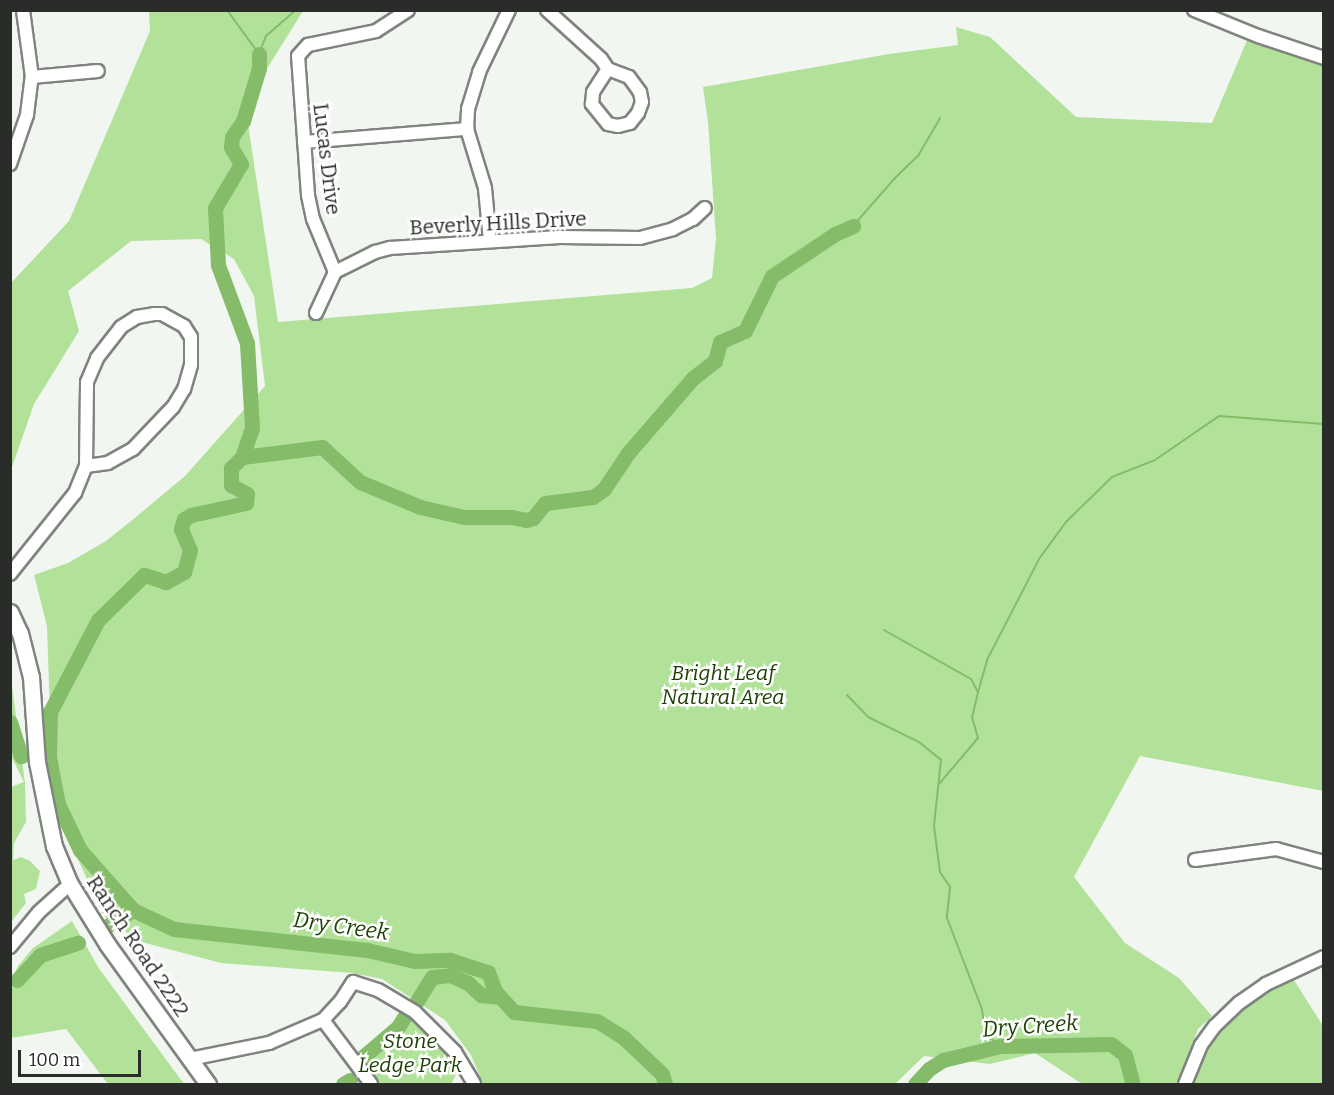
<!DOCTYPE html>
<html>
<head>
<meta charset="utf-8">
<style>
	body { margin:0 }
	#map { position:relative; width:1334px; height:1095px; overflow:hidden; background:#f2f6f0; font-family:Bitter,serif }
	div>[style] { position:absolute }
	[style*='--x'] { left:calc(var(--x)*1px); top:calc(var(--y)*1px); width:calc(var(--w)*1px); rotate:calc(var(--a)*1deg) }
	.green>* { inset:0; background:#b2e29a }
	.stream>* { height:2px; margin:-1px; padding:0 1px; transform-origin:1px; border-radius:1px; background:#85bc69 }
	.river>* { height:15px; margin:-7.5px; padding:0 7.5px; transform-origin:7.5px; border-radius:7.5px; background:#85bc69 }
	.roads { filter:drop-shadow(2px 0 #80847f) drop-shadow(-2px 0 #80847f) drop-shadow(0 2px #80847f) drop-shadow(0 -2px #80847f) }
	.minor>* { height:12px; margin:-6px; padding:0 6px; transform-origin:6px; border-radius:6px; background:#fff }
	.major>* { height:15px; margin:-7.5px; padding:0 7.5px; transform-origin:7.5px; border-radius:7.5px; background:#fff }
	span { translate:-50% -50%; white-space:nowrap; text-align:center; line-height:1.15; -webkit-text-stroke:5px #fff; paint-order:stroke }
	.street-label { font-size:21px; color:#2a2c2a }
	.park-label { font-size:21px; color:#1c3e02; font-style:italic }
	.water-label { font-size:22px; color:#204206; font-style:italic }
	.frame { position:absolute; inset:0; border:12px solid #2a2c2a; pointer-events:none }
	.scale { position:absolute; left:18px; top:1050px; width:123px; height:27px; box-sizing:border-box; border:3px solid #2a2c2a; border-top:0; padding-left:8px; font-size:18px; line-height:21px; white-space:nowrap; color:#2a2c2a; -webkit-text-stroke:4px #fff; paint-order:stroke }
</style>
</head>
<body>
<div id="map">
	<div class="green">
		<i style="clip-path:polygon(149px 11px,303px 11px,245px 104px,278px 322px,692px 288px,712px 278px,716px 239px,708px 122px,703px 87px,889px 54px,958px 45px,956px 27px,990px 37px,1076px 117px,1212px 123px,1248px 38px,1323px 62px,1323px 791px,1140px 756px,1074px 877px,1125px 943px,1179px 978px,1212px 1016px,1198px 1029px,1177px 1084px,1082px 1084px,1035px 1053px,990px 1064px,924px 1056px,895px 1084px,483px 1084px,471px 1055px,445px 1020px,382px 979px,352px 973px,221px 963px,123px 937px,103px 914px,65px 831px,52px 775px,47px 626px,34px 575px,68px 563px,106px 541px,136px 517px,185px 476px,265px 386px,254px 296px,234px 259px,201px 239px,131px 241px,68px 291px,79px 331px,34px 404px,11px 470px,11px 283px,69px 221px,150px 31px)"></i>
		<i style="clip-path:polygon(11px 679px,25px 783px,26px 822px,14px 843px,13px 860px,21px 857px,30px 861px,40px 871px,36px 889px,24px 894px,26px 903px,11px 922px,11px 787px,24px 782px,11px 756px)"></i>
		<i style="clip-path:polygon(72px 921px,98px 967px,184px 1084px,108px 1084px,66px 1029px,11px 1038px,11px 982px,18px 966px,33px 948px)"></i>
		<i style="clip-path:polygon(1292px 977px,1323px 1026px,1323px 1084px,1194px 1084px,1207px 1047px,1222px 1028px,1255px 999px)"></i>
		<i style="clip-path:polygon(413px 1014px,460px 1067px,451px 1084px,378px 1084px,355px 1054px)"></i>
	</div>
	<div class="stream">
		<i style="--x:227;--y:10;--w:54;--a:54"></i>
		<i style="--x:259;--y:54;--w:19;--a:-69"></i>
		<i style="--x:266;--y:36;--w:40;--a:-41"></i>
		<i style="--x:853;--y:226;--w:64;--a:-48.8"></i>
		<i style="--x:895;--y:178;--w:32;--a:-44"></i>
		<i style="--x:918;--y:156;--w:44;--a:-59.9"></i>
		<i style="--x:884;--y:630;--w:100;--a:29.4"></i>
		<i style="--x:971;--y:679;--w:15;--a:62"></i>
		<i style="--x:978;--y:692;--w:26;--a:103"></i>
		<i style="--x:972;--y:717;--w:22;--a:74"></i>
		<i style="--x:978;--y:738;--w:60;--a:130.3"></i>
		<i style="--x:978;--y:692;--w:35;--a:-74"></i>
		<i style="--x:988;--y:658;--w:111;--a:-62.7"></i>
		<i style="--x:1039;--y:559;--w:46;--a:-53.9"></i>
		<i style="--x:1066;--y:522;--w:64;--a:-44.4"></i>
		<i style="--x:1112;--y:477;--w:46;--a:-21.6"></i>
		<i style="--x:1155;--y:460;--w:78;--a:-34.5"></i>
		<i style="--x:1219;--y:416;--w:105;--a:4.4"></i>
		<i style="--x:847;--y:695;--w:30;--a:46"></i>
		<i style="--x:868;--y:717;--w:57;--a:26.1"></i>
		<i style="--x:919;--y:742;--w:28;--a:39"></i>
		<i style="--x:941;--y:760;--w:66;--a:96.1"></i>
		<i style="--x:934;--y:826;--w:46;--a:82.6"></i>
		<i style="--x:940;--y:872;--w:18;--a:56"></i>
		<i style="--x:950;--y:887;--w:31;--a:96"></i>
		<i style="--x:947;--y:918;--w:97;--a:69"></i>
		<i style="--x:982;--y:1009;--w:24;--a:83"></i>
		<i style="--x:985;--y:1033;--w:20;--a:41"></i>
	</div>
	<div class="river">
		<i style="--x:259;--y:54;--w:14;--a:90"></i>
		<i style="--x:259;--y:68;--w:55;--a:106.8"></i>
		<i style="--x:243;--y:121;--w:19;--a:125"></i>
		<i style="--x:232;--y:137;--w:10;--a:96"></i>
		<i style="--x:231;--y:147;--w:20;--a:60"></i>
		<i style="--x:241;--y:164;--w:51;--a:120.6"></i>
		<i style="--x:215;--y:208;--w:57;--a:87"></i>
		<i style="--x:218;--y:265;--w:83;--a:69.6"></i>
		<i style="--x:247;--y:343;--w:85;--a:86.6"></i>
		<i style="--x:252;--y:428;--w:31;--a:109"></i>
		<i style="--x:242;--y:457;--w:16;--a:135"></i>
		<i style="--x:231;--y:468;--w:17;--a:90"></i>
		<i style="--x:231;--y:485;--w:18;--a:29"></i>
		<i style="--x:247;--y:494;--w:9;--a:96"></i>
		<i style="--x:246;--y:503;--w:56;--a:167.7"></i>
		<i style="--x:191;--y:515;--w:8;--a:150"></i>
		<i style="--x:184;--y:519;--w:10;--a:107"></i>
		<i style="--x:181;--y:529;--w:23;--a:67"></i>
		<i style="--x:190;--y:550;--w:23;--a:105"></i>
		<i style="--x:184;--y:572;--w:21;--a:151"></i>
		<i style="--x:166;--y:582;--w:23;--a:-162"></i>
		<i style="--x:144;--y:575;--w:64;--a:135.6"></i>
		<i style="--x:98;--y:620;--w:104;--a:117.6"></i>
		<i style="--x:50;--y:712;--w:45;--a:91.3"></i>
		<i style="--x:49;--y:757;--w:48;--a:79.2"></i>
		<i style="--x:58;--y:804;--w:51;--a:64.4"></i>
		<i style="--x:80;--y:850;--w:80;--a:48.5"></i>
		<i style="--x:133;--y:910;--w:45;--a:24.9"></i>
		<i style="--x:174;--y:929;--w:194;--a:6.2"></i>
		<i style="--x:367;--y:950;--w:49;--a:12.9"></i>
		<i style="--x:415;--y:961;--w:35;--a:-2"></i>
		<i style="--x:450;--y:960;--w:40;--a:18"></i>
		<i style="--x:488;--y:972;--w:20;--a:70"></i>
		<i style="--x:495;--y:991;--w:28;--a:48"></i>
		<i style="--x:514;--y:1012;--w:83;--a:6.2"></i>
		<i style="--x:597;--y:1021;--w:32;--a:32"></i>
		<i style="--x:624;--y:1038;--w:52;--a:43.5"></i>
		<i style="--x:662;--y:1074;--w:10;--a:73"></i>
		<i style="--x:242;--y:457;--w:81;--a:-7.1"></i>
		<i style="--x:322;--y:447;--w:52;--a:42.6"></i>
		<i style="--x:360;--y:482;--w:65;--a:22.6"></i>
		<i style="--x:420;--y:507;--w:45;--a:12.8"></i>
		<i style="--x:464;--y:517;--w:48;--a:0"></i>
		<i style="--x:512;--y:517;--w:14;--a:12"></i>
		<i style="--x:526;--y:520;--w:7;--a:-16"></i>
		<i style="--x:533;--y:518;--w:19;--a:-51"></i>
		<i style="--x:545;--y:503;--w:48;--a:-7.1"></i>
		<i style="--x:593;--y:497;--w:14;--a:-36"></i>
		<i style="--x:604;--y:489;--w:43;--a:-56.3"></i>
		<i style="--x:628;--y:453;--w:99;--a:-49.1"></i>
		<i style="--x:693;--y:378;--w:28;--a:-38"></i>
		<i style="--x:715;--y:361;--w:20;--a:-75"></i>
		<i style="--x:720;--y:342;--w:27;--a:-24"></i>
		<i style="--x:745;--y:331;--w:61;--a:-63.9"></i>
		<i style="--x:772;--y:276;--w:76;--a:-33.7"></i>
		<i style="--x:835;--y:234;--w:20;--a:-24"></i>
		<i style="--x:10;--y:722;--w:36;--a:72"></i>
		<i style="--x:107;--y:926;--w:31;--a:-32"></i>
		<i style="--x:17;--y:980;--w:34;--a:-47"></i>
		<i style="--x:40;--y:955;--w:40;--a:-18"></i>
		<i style="--x:417;--y:1001;--w:28;--a:-58"></i>
		<i style="--x:432;--y:977;--w:18;--a:-6"></i>
		<i style="--x:450;--y:975;--w:20;--a:24"></i>
		<i style="--x:468;--y:983;--w:18;--a:43"></i>
		<i style="--x:481;--y:995;--w:19;--a:6"></i>
		<i style="--x:369;--y:1066;--w:11;--a:-117"></i>
		<i style="--x:364;--y:1056;--w:45;--a:-40.5"></i>
		<i style="--x:398;--y:1027;--w:15;--a:-58"></i>
		<i style="--x:343;--y:1084;--w:8;--a:-30"></i>
		<i style="--x:915;--y:1084;--w:21;--a:-47"></i>
		<i style="--x:929;--y:1069;--w:17;--a:-33"></i>
		<i style="--x:943;--y:1060;--w:59;--a:-13.8"></i>
		<i style="--x:1000;--y:1046;--w:111;--a:-1"></i>
		<i style="--x:1111;--y:1044;--w:18;--a:38"></i>
		<i style="--x:1125;--y:1055;--w:30;--a:75"></i>
	</div>
	<div class="roads">
		<div class="minor">
			<i style="--x:547;--y:10;--w:73;--a:42.2"></i>
			<i style="--x:601;--y:59;--w:12;--a:55"></i>
			<i style="--x:608;--y:69;--w:22;--a:21"></i>
			<i style="--x:629;--y:77;--w:19;--a:54"></i>
			<i style="--x:640;--y:92;--w:10;--a:79"></i>
			<i style="--x:642;--y:102;--w:12;--a:110"></i>
			<i style="--x:638;--y:113;--w:13;--a:129"></i>
			<i style="--x:630;--y:123;--w:12;--a:166"></i>
			<i style="--x:618;--y:126;--w:10;--a:-169"></i>
			<i style="--x:608;--y:124;--w:26;--a:-129"></i>
			<i style="--x:592;--y:104;--w:12;--a:-85"></i>
			<i style="--x:593;--y:92;--w:27;--a:-57"></i>
			<i style="--x:1194;--y:10;--w:69;--a:22.1"></i>
			<i style="--x:1258;--y:36;--w:70;--a:18.4"></i>
			<i style="--x:32;--y:77;--w:66;--a:-5.2"></i>
			<i style="--x:304;--y:142;--w:164;--a:-4.6"></i>
			<i style="--x:10;--y:164;--w:52;--a:-70.9"></i>
			<i style="--x:27;--y:115;--w:38;--a:-83"></i>
			<i style="--x:32;--y:77;--w:68;--a:-97.7"></i>
			<i style="--x:490;--y:241;--w:53;--a:-95.4"></i>
			<i style="--x:485;--y:188;--w:62;--a:-107"></i>
			<i style="--x:467;--y:129;--w:20;--a:-87"></i>
			<i style="--x:468;--y:109;--w:39;--a:-73"></i>
			<i style="--x:479;--y:72;--w:69;--a:-64.2"></i>
			<i style="--x:335;--y:272;--w:57;--a:-112.5"></i>
			<i style="--x:313;--y:219;--w:25;--a:-102"></i>
			<i style="--x:308;--y:195;--w:139;--a:-94.1"></i>
			<i style="--x:298;--y:56;--w:15;--a:-48"></i>
			<i style="--x:308;--y:45;--w:69;--a:-11.6"></i>
			<i style="--x:376;--y:31;--w:38;--a:-33"></i>
			<i style="--x:316;--y:313;--w:45;--a:-65.1"></i>
			<i style="--x:335;--y:272;--w:45;--a:-26.6"></i>
			<i style="--x:375;--y:252;--w:16;--a:-15"></i>
			<i style="--x:390;--y:248;--w:170;--a:-3.7"></i>
			<i style="--x:560;--y:237;--w:80;--a:0.7"></i>
			<i style="--x:640;--y:238;--w:34;--a:-15"></i>
			<i style="--x:673;--y:229;--w:22;--a:-27"></i>
			<i style="--x:693;--y:219;--w:16;--a:-43"></i>
			<i style="--x:154;--y:314;--w:8;--a:0"></i>
			<i style="--x:162;--y:314;--w:25;--a:29"></i>
			<i style="--x:184;--y:326;--w:13;--a:58"></i>
			<i style="--x:191;--y:337;--w:28;--a:90"></i>
			<i style="--x:191;--y:365;--w:25;--a:106"></i>
			<i style="--x:184;--y:389;--w:21;--a:121"></i>
			<i style="--x:173;--y:407;--w:58;--a:133.6"></i>
			<i style="--x:133;--y:449;--w:29;--a:151"></i>
			<i style="--x:108;--y:463;--w:22;--a:172"></i>
			<i style="--x:86;--y:466;--w:84;--a:-89.3"></i>
			<i style="--x:87;--y:382;--w:26;--a:-67"></i>
			<i style="--x:97;--y:358;--w:39;--a:-52"></i>
			<i style="--x:121;--y:327;--w:19;--a:-32"></i>
			<i style="--x:137;--y:317;--w:17;--a:-10"></i>
			<i style="--x:10;--y:574;--w:104;--a:-51.3"></i>
			<i style="--x:75;--y:493;--w:29;--a:-68"></i>
			<i style="--x:1195;--y:860;--w:82;--a:-7.7"></i>
			<i style="--x:1276;--y:849;--w:50;--a:15.2"></i>
			<i style="--x:10;--y:947;--w:45;--a:-50.4"></i>
			<i style="--x:39;--y:912;--w:42;--a:-42.1"></i>
			<i style="--x:323;--y:1020;--w:80;--a:53.1"></i>
			<i style="--x:190;--y:1059;--w:81;--a:-11.4"></i>
			<i style="--x:269;--y:1043;--w:59;--a:-23.1"></i>
			<i style="--x:323;--y:1020;--w:25;--a:-47"></i>
			<i style="--x:340;--y:1002;--w:24;--a:-57"></i>
			<i style="--x:353;--y:982;--w:26;--a:18"></i>
			<i style="--x:378;--y:990;--w:43;--a:30.7"></i>
			<i style="--x:415;--y:1012;--w:57;--a:45"></i>
			<i style="--x:455;--y:1052;--w:37;--a:59"></i>
			<i style="--x:1185;--y:1084;--w:42;--a:-67.7"></i>
			<i style="--x:1201;--y:1045;--w:24;--a:-54"></i>
			<i style="--x:1215;--y:1026;--w:33;--a:-44"></i>
			<i style="--x:1239;--y:1003;--w:33;--a:-35"></i>
			<i style="--x:1266;--y:984;--w:64;--a:-25"></i>
		</div>
		<div class="major">
			<i style="--x:10;--y:612;--w:23;--a:65"></i>
			<i style="--x:20;--y:633;--w:45;--a:76"></i>
			<i style="--x:31;--y:677;--w:85;--a:86"></i>
			<i style="--x:37;--y:762;--w:86;--a:78.6"></i>
			<i style="--x:54;--y:846;--w:41;--a:67.2"></i>
			<i style="--x:70;--y:884;--w:70;--a:58.3"></i>
			<i style="--x:107;--y:944;--w:173;--a:54.2"></i>
		</div>
	</div>
	<div class="street-label">
		<span style="left:327px;top:159px;rotate:83deg">Lucas Drive</span>
		<span style="left:498px;top:223px;rotate:-3deg">Beverly Hills Drive</span>
		<span style="left:138px;top:946px;rotate:56deg">Ranch Road 2222</span>
	</div>
	<div class="park-label">
		<span style="left:723px;top:685px">Bright Leaf<br>Natural Area</span>
		<span style="left:410px;top:1053px">Stone<br>Ledge Park</span>
	</div>
	<div class="water-label">
		<span style="left:341px;top:926px;rotate:8deg">Dry Creek</span>
		<span style="left:1030px;top:1026px;rotate:-4deg">Dry Creek</span>
	</div>
	<div class="frame"></div>
	<div class="scale">100 m</div>
</div>
</body>
</html>
